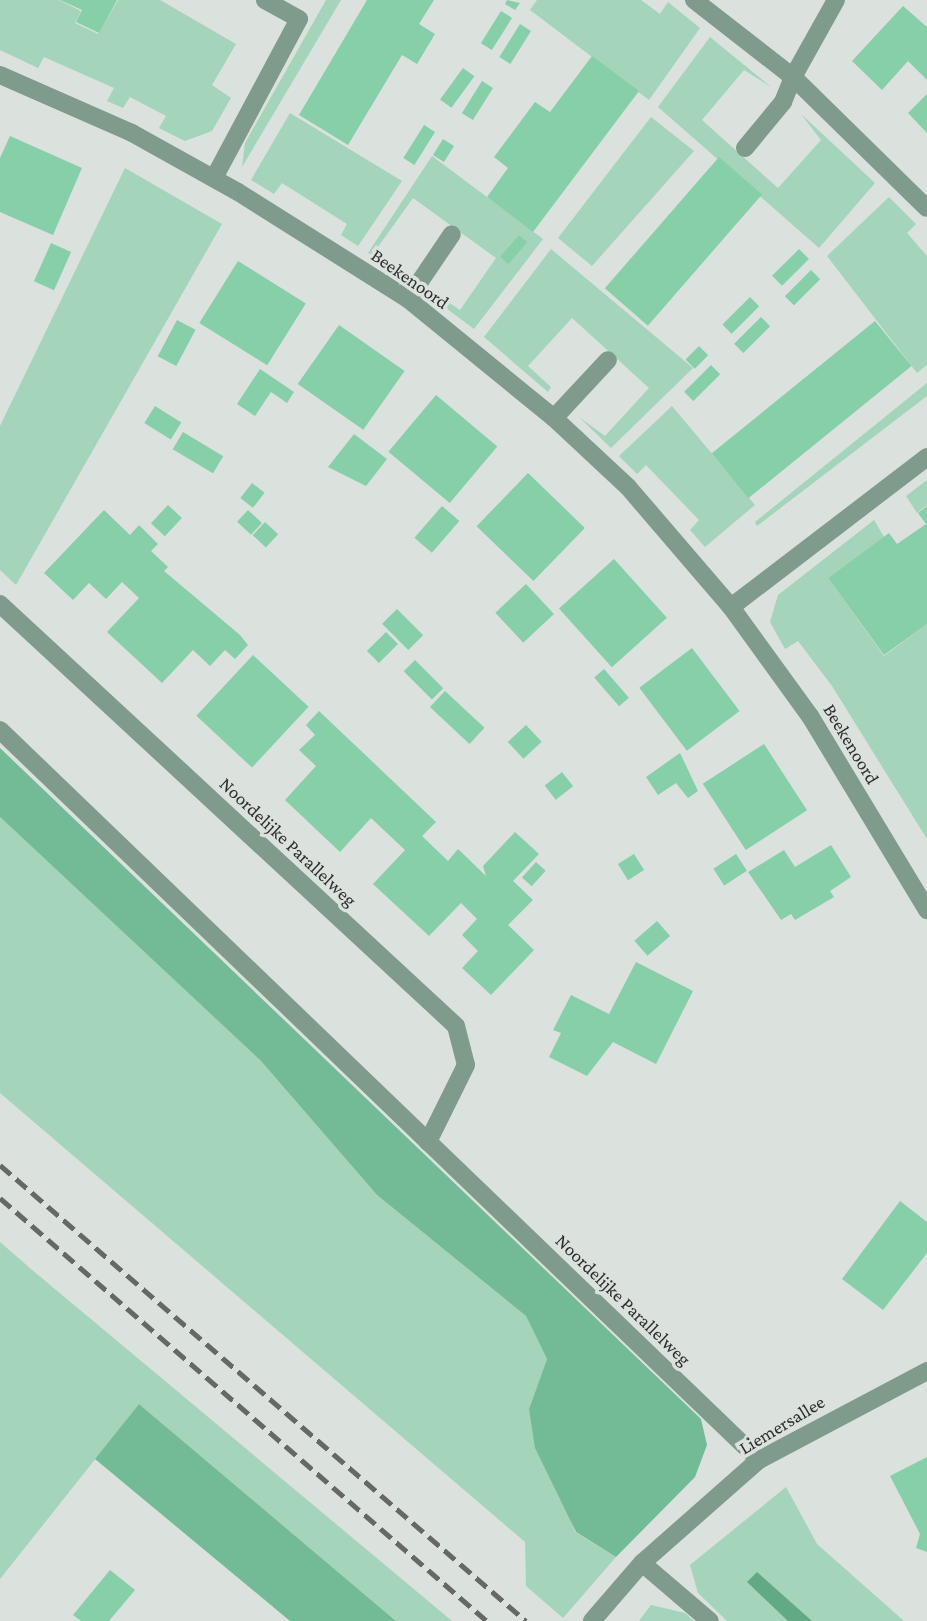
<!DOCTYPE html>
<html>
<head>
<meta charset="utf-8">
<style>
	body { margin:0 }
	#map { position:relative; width:927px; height:1621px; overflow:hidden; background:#dbe1dd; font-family:"Crimson Pro",serif }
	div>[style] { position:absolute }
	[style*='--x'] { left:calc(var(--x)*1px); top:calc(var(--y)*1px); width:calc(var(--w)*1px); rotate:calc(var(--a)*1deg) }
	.green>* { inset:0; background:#a4d4ba }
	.forest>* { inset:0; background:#73bb96 }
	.water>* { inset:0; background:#62aa86 }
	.building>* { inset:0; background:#86cfa9; transform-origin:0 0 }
	.service>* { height:18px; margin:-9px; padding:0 9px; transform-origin:9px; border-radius:9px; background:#7e9b8b }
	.minor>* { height:18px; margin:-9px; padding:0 9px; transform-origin:9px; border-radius:9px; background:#7e9b8b }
	.tertiary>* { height:18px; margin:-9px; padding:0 9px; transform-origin:9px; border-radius:9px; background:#7e9b8b }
	.rail>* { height:5px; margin-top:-2.5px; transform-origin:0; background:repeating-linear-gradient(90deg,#656866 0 14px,transparent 0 21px) }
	span { translate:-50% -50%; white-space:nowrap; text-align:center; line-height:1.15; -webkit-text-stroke:7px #dbe1dd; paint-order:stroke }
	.street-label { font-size:19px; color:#2d2f2e }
</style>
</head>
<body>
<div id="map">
	<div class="green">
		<i style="clip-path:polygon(0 0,59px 0,81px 11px,75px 23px,98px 34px,118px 0,160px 0,236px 44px,212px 85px,231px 98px,212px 131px,185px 141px,159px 128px,166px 116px,130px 97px,123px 108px,107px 101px,114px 88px,44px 57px,38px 68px,0 50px)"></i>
		<i style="clip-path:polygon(326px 0,341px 0,242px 167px,245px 143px)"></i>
		<i style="clip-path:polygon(537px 0,641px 0,660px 14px,668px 2px,700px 28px,649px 100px,530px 10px)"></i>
		<i style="clip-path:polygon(710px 37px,771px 87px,744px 70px,702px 120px,778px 188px,821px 140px,801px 114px,875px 183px,819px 248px,658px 107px)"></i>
		<i style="clip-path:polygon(290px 113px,402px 181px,358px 246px,341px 235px,347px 224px,282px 183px,274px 194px,251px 180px)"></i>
		<i style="clip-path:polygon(651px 117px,694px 151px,592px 266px,558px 238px)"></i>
		<i style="clip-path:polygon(432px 156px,543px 239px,474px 329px,430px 296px,433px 292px,460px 310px,496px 258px,413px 198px,375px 251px,400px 268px,397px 273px,368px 253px)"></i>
		<i style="clip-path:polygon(125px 168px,222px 224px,16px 585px,0 570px,0 426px)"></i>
		<i style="clip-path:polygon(889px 197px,916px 224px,907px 233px,927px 256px,927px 365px,917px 373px,827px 256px)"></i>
		<i style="clip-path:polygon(551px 249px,693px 368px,611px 448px,579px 417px,605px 436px,649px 388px,572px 318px,528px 366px,551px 387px,548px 392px,484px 337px)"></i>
		<i style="clip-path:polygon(927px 383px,927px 396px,757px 526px,755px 522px)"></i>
		<i style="clip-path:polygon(672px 406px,755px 505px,705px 547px,690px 530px,699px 520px,646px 465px,637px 474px,619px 456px)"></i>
		<i style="clip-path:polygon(927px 480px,927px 505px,917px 513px,906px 496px)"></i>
		<i style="clip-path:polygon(874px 520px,884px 537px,828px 578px,884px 656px,927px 624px,927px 839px,832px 686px,798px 641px,785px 649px,770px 622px,778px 595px)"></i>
		<i style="clip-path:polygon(0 817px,261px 1061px,377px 1195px,526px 1316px,547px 1359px,529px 1409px,575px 1532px,616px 1557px,563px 1618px,526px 1586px,525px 1542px,0 1093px)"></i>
		<i style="clip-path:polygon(0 1242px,31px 1269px,452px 1621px,396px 1621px,139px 1404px,0 1579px)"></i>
		<i style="clip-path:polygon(786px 1487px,817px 1544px,904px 1621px,727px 1621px,698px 1593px,690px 1565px)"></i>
		<i style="clip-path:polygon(651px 1605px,685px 1613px,694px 1621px,639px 1621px)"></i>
	</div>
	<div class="forest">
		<i style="clip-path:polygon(0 748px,701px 1419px,707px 1445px,695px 1477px,616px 1557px,576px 1532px,535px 1448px,529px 1409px,547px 1359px,526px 1316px,377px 1195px,261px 1061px,0 817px)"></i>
		<i style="clip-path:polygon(139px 1404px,396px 1621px,290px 1621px,95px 1459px)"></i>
	</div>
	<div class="water">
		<i style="clip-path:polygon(757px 1572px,812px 1621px,788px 1621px,747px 1582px)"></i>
	</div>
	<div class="building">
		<i style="clip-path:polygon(60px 0,117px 0,99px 33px,76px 22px,82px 10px)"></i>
		<i style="clip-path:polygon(367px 0,434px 0,419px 24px,435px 34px,417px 64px,402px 55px,348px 145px,299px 115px)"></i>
		<i style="clip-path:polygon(507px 0,520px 3px,515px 10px,505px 4px)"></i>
		<i style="clip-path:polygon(903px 6px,927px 27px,927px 80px,908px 61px,882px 90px,852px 61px)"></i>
		<i style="left:501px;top:11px;width:13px;height:38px;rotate:32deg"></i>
		<i style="left:520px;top:24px;width:13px;height:39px;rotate:32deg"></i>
		<i style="clip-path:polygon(592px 56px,639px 91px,533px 232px,487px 197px,508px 168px,494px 157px,535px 102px,550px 112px)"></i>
		<i style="left:463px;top:68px;width:14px;height:39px;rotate:36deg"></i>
		<i style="left:482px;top:81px;width:13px;height:38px;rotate:32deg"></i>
		<i style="clip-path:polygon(927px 94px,927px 133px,908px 113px)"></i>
		<i style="left:424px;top:125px;width:13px;height:39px;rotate:32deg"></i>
		<i style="clip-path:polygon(10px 136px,82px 168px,53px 235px,0 212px,0 158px)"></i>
		<i style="left:443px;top:139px;width:13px;height:19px;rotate:32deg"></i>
		<i style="left:719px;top:157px;width:57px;height:174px;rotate:41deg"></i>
		<i style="left:519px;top:235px;width:11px;height:29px;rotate:41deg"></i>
		<i style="left:51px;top:243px;width:22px;height:42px;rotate:24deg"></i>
		<i style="left:799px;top:249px;width:14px;height:38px;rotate:45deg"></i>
		<i style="left:238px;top:261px;width:80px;height:73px;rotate:32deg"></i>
		<i style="left:811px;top:270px;width:13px;height:37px;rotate:45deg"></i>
		<i style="left:750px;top:297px;width:13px;height:39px;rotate:45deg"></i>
		<i style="left:761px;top:317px;width:13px;height:38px;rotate:45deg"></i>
		<i style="left:177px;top:320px;width:21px;height:41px;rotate:28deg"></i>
		<i style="left:875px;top:321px;width:58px;height:210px;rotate:51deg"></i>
		<i style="left:339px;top:325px;width:80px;height:72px;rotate:35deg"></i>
		<i style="left:699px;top:346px;width:13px;height:19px;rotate:45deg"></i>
		<i style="left:711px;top:365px;width:13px;height:38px;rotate:45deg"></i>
		<i style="clip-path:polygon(260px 369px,294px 392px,287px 403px,271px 392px,255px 416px,237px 404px)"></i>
		<i style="left:436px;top:395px;width:80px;height:74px;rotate:40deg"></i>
		<i style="left:155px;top:406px;width:31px;height:20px;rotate:32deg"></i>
		<i style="left:183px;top:432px;width:47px;height:20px;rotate:31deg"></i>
		<i style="clip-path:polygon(354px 434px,387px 459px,366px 486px,328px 467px)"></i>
		<i style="left:528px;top:473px;width:79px;height:74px;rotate:44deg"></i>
		<i style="left:252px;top:483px;width:16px;height:19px;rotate:38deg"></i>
		<i style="left:168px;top:505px;width:19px;height:25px;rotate:43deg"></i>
		<i style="left:442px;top:506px;width:23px;height:42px;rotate:41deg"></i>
		<i style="clip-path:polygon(927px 506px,927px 624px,884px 655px,828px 578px,889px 533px,897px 544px,926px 524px,918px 513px)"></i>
		<i style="clip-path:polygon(104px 510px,130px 535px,139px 525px,158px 544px,151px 551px,168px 567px,164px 571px,240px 635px,248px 645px,235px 659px,225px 650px,210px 666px,193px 650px,162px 683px,107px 632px,139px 598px,122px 582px,106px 599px,89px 583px,73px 600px,44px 573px)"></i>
		<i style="left:248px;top:510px;width:19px;height:16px;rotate:43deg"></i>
		<i style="left:265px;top:522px;width:18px;height:18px;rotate:43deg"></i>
		<i style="left:614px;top:559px;width:79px;height:74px;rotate:48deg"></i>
		<i style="left:526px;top:584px;width:41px;height:42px;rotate:47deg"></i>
		<i style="left:397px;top:609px;width:37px;height:21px;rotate:45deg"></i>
		<i style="left:386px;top:632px;width:17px;height:27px;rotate:45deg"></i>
		<i style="left:692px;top:648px;width:79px;height:66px;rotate:53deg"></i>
		<i style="left:253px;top:655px;width:76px;height:83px;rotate:43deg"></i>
		<i style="left:415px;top:660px;width:40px;height:16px;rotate:45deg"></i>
		<i style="left:604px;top:669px;width:38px;height:13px;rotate:49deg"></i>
		<i style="left:445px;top:691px;width:54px;height:22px;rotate:43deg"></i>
		<i style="clip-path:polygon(319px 711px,436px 822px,422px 836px,448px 861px,458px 849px,486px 876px,483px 866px,515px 832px,539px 854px,513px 881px,533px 900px,508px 925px,534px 950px,491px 995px,462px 968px,478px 951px,462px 935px,477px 919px,461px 903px,429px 936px,373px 884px,405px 850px,371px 818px,340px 852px,285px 800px,316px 766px,299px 750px,315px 735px,306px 725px)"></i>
		<i style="left:526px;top:725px;width:23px;height:25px;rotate:47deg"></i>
		<i style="left:764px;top:744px;width:79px;height:73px;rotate:57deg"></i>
		<i style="clip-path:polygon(680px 753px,698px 791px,688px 798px,676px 783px,658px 795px,646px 777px)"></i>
		<i style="left:562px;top:772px;width:18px;height:22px;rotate:52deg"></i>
		<i style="clip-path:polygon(831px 845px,851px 877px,830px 891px,834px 897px,795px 920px,791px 914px,781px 920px,748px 872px,784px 850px,795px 867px)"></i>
		<i style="left:634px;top:854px;width:19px;height:19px;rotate:58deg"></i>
		<i style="left:736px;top:854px;width:20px;height:27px;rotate:57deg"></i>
		<i style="left:536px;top:862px;width:13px;height:21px;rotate:42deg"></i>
		<i style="left:657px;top:921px;width:20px;height:30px;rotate:49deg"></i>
		<i style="clip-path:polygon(636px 962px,693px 991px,656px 1064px,613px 1042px,587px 1076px,549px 1057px,561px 1033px,553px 1030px,571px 995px,609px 1014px)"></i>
		<i style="clip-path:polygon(900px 1201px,927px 1222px,927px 1253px,883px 1310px,842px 1279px)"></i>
		<i style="clip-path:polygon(927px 1457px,927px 1552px,916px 1548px,920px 1534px,890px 1476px)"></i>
		<i style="clip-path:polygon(110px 1570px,135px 1590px,109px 1621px,81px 1621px,73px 1615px)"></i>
	</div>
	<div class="service">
		<i style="--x:745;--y:148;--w:60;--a:-50.4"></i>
		<i style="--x:783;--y:102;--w:27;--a:-68"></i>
		<i style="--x:214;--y:178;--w:180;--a:-61.9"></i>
		<i style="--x:299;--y:19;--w:39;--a:-151"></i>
		<i style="--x:408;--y:299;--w:78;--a:-55.9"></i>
		<i style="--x:554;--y:418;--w:79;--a:-47"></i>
	</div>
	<div class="minor">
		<i style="--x:694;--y:0;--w:125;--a:37.9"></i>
		<i style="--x:793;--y:77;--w:187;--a:44.4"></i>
		<i style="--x:0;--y:75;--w:144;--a:23.7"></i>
		<i style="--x:132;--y:133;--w:121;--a:29.1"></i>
		<i style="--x:238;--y:192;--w:201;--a:32.2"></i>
		<i style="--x:408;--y:299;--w:188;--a:39.2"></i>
		<i style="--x:554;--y:418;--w:101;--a:43"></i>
		<i style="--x:628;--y:487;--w:158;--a:49.4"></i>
		<i style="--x:731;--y:607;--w:135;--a:54.1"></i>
		<i style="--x:810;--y:716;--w:227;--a:58.9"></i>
		<i style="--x:793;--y:77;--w:88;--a:-60.8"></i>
		<i style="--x:0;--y:604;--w:621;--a:42.78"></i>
		<i style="--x:456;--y:1026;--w:40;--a:75.6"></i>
		<i style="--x:466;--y:1065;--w:86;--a:116.3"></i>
		<i style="--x:731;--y:607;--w:247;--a:-37.4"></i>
		<i style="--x:0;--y:730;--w:1053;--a:43.88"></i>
		<i style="--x:642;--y:1563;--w:89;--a:40.5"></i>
	</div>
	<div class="tertiary">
		<i style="--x:592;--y:1621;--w:77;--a:-49.2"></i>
		<i style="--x:642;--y:1563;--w:156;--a:-41.4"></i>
		<i style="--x:759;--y:1460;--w:190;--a:-27.9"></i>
	</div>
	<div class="rail">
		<i style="--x:0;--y:1165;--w:696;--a:40.92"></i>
		<i style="--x:0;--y:1198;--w:645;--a:40.98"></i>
	</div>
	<div class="street-label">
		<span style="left:410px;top:279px;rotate:35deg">Beekenoord</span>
		<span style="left:851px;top:744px;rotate:59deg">Beekenoord</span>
		<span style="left:288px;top:842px;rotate:43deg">Noordelijke Parallelweg</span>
		<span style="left:623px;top:1300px;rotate:44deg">Noordelijke Parallelweg</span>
		<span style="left:782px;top:1425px;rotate:-31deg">Liemersallee</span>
	</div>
</div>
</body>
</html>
